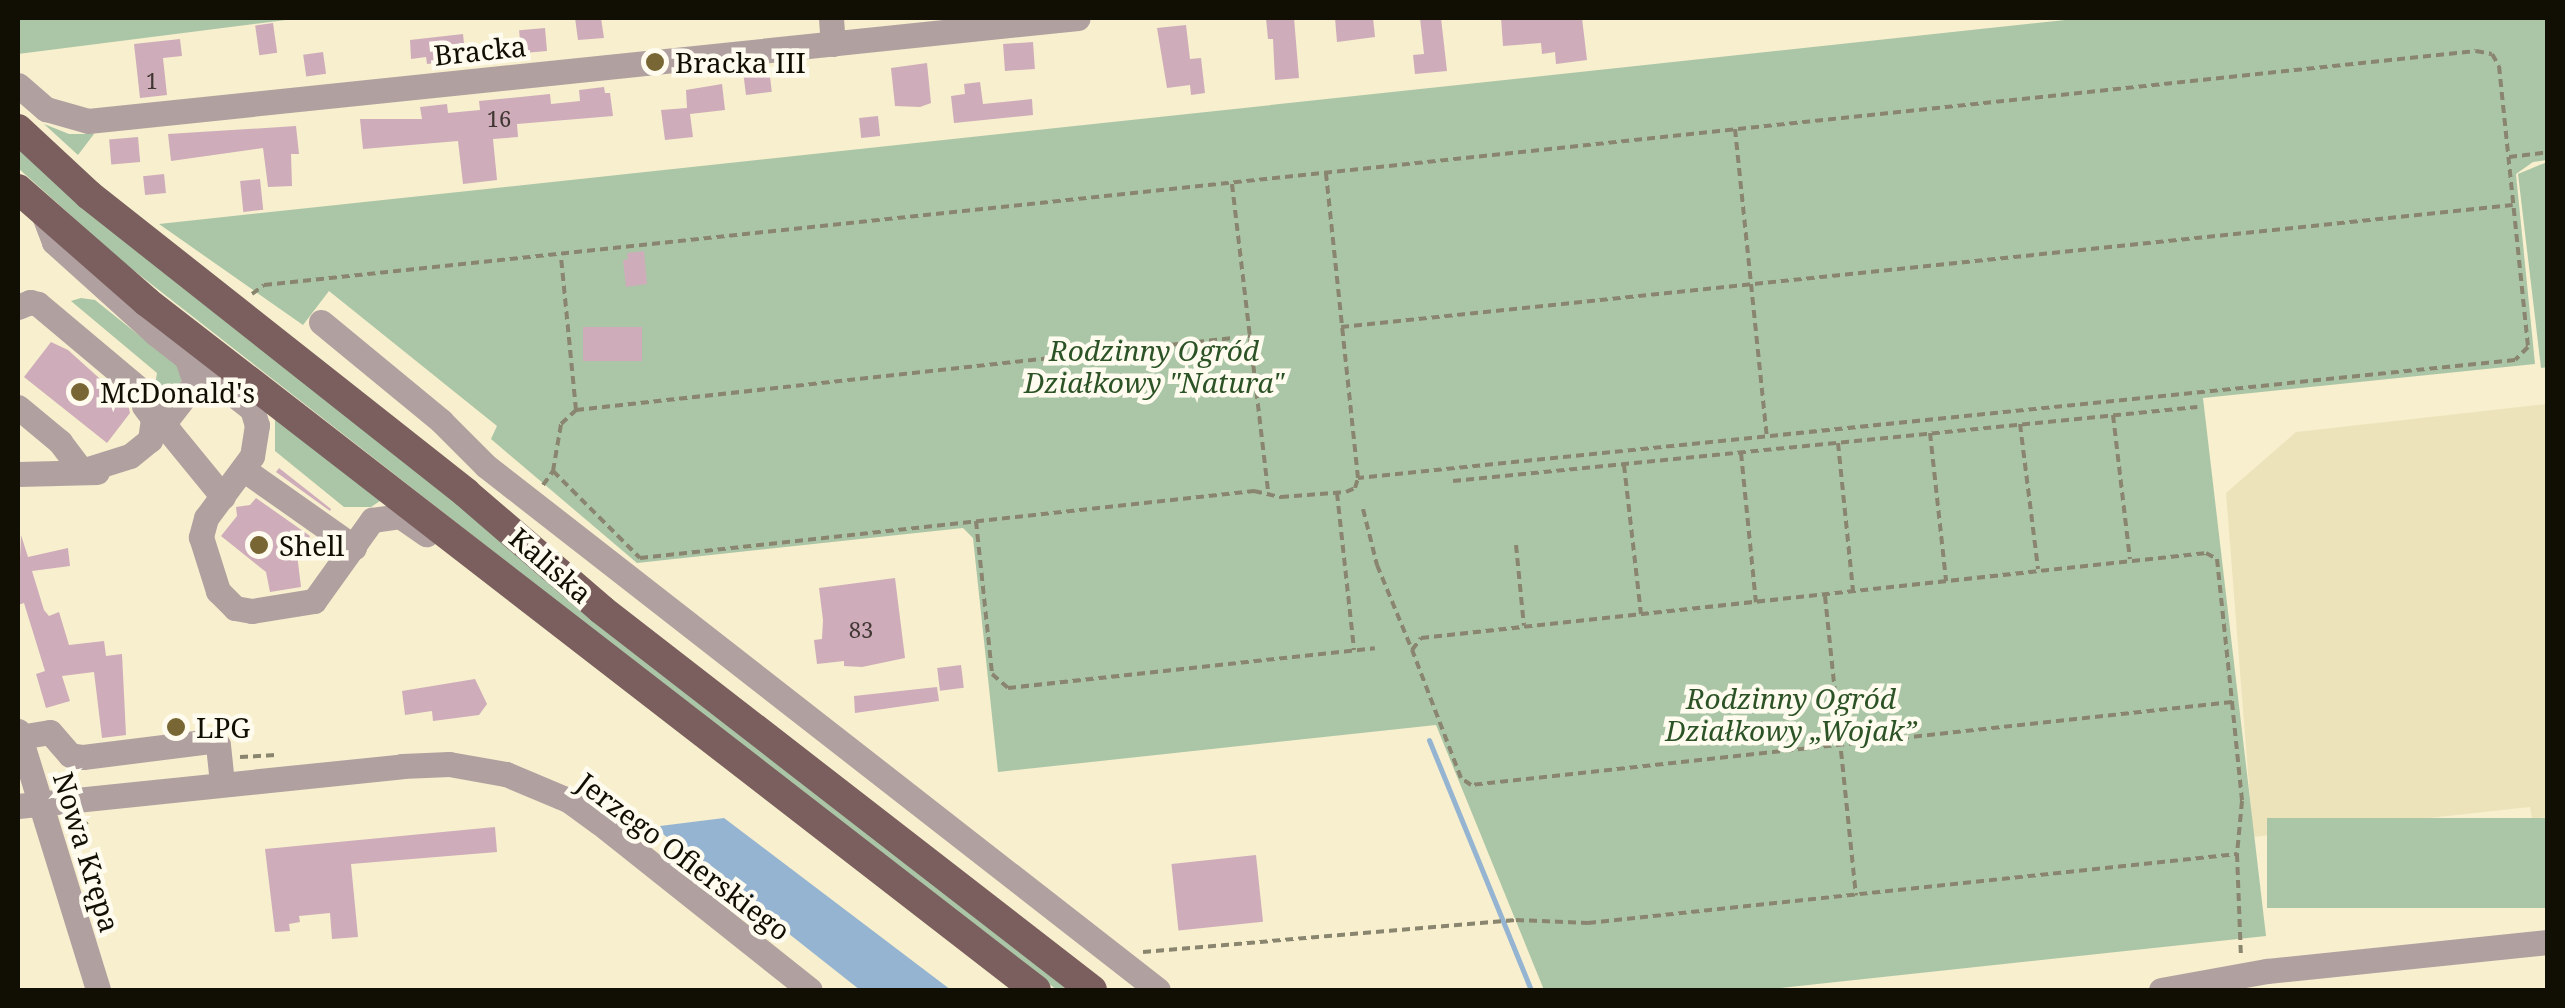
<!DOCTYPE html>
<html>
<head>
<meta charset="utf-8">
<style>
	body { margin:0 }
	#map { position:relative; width:2565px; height:1008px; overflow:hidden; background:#f7efce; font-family:"Noto Serif",serif }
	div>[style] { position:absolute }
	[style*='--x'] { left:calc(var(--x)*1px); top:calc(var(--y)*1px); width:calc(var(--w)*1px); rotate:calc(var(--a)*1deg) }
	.built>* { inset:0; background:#ede3bb }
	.green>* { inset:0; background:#abc6a7; transform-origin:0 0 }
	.water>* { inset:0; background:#95b4d1 }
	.stream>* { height:5px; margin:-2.5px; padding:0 2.5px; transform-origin:2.5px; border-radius:2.5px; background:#95b4d1 }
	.building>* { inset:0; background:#ceacba; transform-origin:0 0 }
	.path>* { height:4px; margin-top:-2px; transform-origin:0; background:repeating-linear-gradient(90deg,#8a856e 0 8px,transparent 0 13px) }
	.minor>* { height:25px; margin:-12.5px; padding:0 12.5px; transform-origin:12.5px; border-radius:12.5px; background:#b0a09f }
	.major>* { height:30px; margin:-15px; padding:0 15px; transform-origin:15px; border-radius:15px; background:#7b5f5e }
	.dots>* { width:28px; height:28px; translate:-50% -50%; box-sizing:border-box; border:5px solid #fffcef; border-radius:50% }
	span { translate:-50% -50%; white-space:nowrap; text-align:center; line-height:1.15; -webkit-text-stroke:9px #fffcef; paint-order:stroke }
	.number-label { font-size:22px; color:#403632 }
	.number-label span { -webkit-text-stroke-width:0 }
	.street-label { font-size:28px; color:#110f04 }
	.poi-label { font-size:28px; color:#110f04 }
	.left { translate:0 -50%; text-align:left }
	.park-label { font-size:28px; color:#2c5326; font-style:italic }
	.frame { position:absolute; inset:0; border:20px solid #110f04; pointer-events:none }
</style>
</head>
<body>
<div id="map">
	<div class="built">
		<i style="clip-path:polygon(2547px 404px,2547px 817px,2532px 819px,2530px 807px,2253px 837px,2226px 493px,2296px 432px)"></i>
	</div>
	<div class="green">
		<i style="clip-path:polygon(18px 18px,302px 18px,18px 54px)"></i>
		<i style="clip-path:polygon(2084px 18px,2547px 18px,2547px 160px,2533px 162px,2516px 174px,2535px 364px,2203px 398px,2266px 936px,1761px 990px,1544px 990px,1436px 725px,998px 772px,973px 538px,963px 528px,637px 563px,491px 439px,497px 426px,329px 291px,303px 325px,159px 224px)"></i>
		<i style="clip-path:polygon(44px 124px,69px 134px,94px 134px,78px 155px)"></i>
		<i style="clip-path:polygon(18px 146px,1074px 990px,1057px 990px,962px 918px,123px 262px,18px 168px)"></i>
		<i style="clip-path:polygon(2547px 162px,2548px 367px,2541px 368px,2518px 174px)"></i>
		<i style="clip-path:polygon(81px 298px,95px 300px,176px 365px,183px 374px,180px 386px,172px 389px,155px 385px,157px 373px,71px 301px)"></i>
		<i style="clip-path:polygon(275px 415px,383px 499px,371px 507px,344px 507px,275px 451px)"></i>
		<i style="left:2547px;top:818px;width:90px;height:280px;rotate:90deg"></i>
	</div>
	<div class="water">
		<i style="clip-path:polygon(724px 818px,951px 990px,860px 990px,663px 834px,660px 826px)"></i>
	</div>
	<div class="stream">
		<i style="--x:1429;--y:740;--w:270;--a:67.8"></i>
	</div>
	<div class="building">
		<i style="clip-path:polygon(575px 18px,601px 18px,604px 38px,578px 40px)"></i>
		<i style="clip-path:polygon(1266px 18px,1294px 18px,1299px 78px,1275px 80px,1273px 39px,1268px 39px)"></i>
		<i style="clip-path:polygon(1335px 18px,1373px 18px,1375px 37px,1337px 42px)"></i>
		<i style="clip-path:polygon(1420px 18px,1441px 18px,1447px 71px,1415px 74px,1413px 55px,1424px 54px)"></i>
		<i style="clip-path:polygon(1501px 18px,1582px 18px,1587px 60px,1556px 64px,1555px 52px,1542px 54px,1541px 43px,1503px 46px)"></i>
		<i style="left:273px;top:23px;width:30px;height:18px;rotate:82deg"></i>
		<i style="clip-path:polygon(1186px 25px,1190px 59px,1201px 58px,1205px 93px,1191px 95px,1190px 85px,1167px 88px,1157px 28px)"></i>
		<i style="left:545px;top:28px;width:23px;height:26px;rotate:85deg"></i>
		<i style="clip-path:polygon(463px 34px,465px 53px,459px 54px,460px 60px,427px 64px,426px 57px,411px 59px,410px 40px)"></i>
		<i style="clip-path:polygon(180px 39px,182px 56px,163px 58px,167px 95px,140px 98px,134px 44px)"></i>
		<i style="left:1033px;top:42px;width:27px;height:30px;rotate:86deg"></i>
		<i style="left:323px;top:52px;width:22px;height:20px;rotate:82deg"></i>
		<i style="clip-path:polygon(927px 63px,931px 103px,920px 107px,895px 106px,891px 68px)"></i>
		<i style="left:769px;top:69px;width:23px;height:26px;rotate:83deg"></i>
		<i style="clip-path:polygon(980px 82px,983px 104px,1032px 99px,1033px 115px,954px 123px,951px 96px,965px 94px,964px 84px)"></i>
		<i style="clip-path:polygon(722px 84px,725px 110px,690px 114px,693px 137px,665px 140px,661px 110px,687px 108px,686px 90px)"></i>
		<i style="clip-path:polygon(604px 87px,605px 93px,610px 93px,613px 116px,517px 124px,518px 137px,493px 139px,497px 180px,463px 184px,458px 141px,363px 149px,360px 119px,422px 119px,420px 107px,447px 104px,448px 113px,480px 110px,479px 101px,550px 94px,551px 104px,580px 101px,579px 90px)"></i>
		<i style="left:878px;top:116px;width:20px;height:19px;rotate:84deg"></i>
		<i style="clip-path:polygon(296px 126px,299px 154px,291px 154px,292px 186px,268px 187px,263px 148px,171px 161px,168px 134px)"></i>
		<i style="left:138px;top:137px;width:25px;height:29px;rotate:85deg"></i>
		<i style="left:164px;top:174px;width:19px;height:21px;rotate:84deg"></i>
		<i style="left:260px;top:179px;width:31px;height:20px;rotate:84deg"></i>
		<i style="clip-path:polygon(644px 251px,647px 284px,626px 287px,623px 260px,628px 259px,627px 253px)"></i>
		<i style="left:642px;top:327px;width:34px;height:59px;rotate:90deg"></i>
		<i style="clip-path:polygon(51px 342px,68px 350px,128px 404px,130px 413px,107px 443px,24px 377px)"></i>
		<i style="clip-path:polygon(279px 468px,331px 509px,330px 511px,276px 472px)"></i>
		<i style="clip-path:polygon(256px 498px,310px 536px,297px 554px,301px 587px,270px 592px,266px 572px,221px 536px,237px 516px,236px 507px,250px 505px)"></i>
		<i style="clip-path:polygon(21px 535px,28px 557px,68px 548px,70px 566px,32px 571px,44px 610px,49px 616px,59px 612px,69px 645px,104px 641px,106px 656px,122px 654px,126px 735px,102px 738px,94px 672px,62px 676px,70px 701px,46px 708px,36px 674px,45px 671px,24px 603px,18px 605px)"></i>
		<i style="clip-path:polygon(895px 578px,905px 658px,862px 667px,844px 666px,844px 661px,817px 664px,814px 640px,822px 639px,823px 620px,819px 588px)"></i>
		<i style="left:961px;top:665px;width:23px;height:24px;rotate:83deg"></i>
		<i style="clip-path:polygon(475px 679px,487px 704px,479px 715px,433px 721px,432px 711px,405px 715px,402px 691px)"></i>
		<i style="clip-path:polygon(937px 687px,939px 701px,855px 713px,854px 696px)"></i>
		<i style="clip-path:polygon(495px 827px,497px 852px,351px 864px,358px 937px,332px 939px,330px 913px,299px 916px,300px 922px,289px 924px,290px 931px,275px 932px,265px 849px)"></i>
		<i style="left:1256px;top:855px;width:67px;height:85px;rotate:84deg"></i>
	</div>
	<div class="path">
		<i style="--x:1735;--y:129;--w:310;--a:84.1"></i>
		<i style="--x:2509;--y:157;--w:39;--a:-7"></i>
		<i style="--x:1232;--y:184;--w:310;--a:83.3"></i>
		<i style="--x:252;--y:294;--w:15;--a:-37"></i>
		<i style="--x:264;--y:285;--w:2224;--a:-6.04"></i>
		<i style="--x:2476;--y:51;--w:16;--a:11"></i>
		<i style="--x:2492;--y:54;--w:14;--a:60"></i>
		<i style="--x:2499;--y:66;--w:282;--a:84.1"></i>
		<i style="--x:2528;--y:347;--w:18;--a:135"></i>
		<i style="--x:2515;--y:360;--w:1163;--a:174.18"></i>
		<i style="--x:1341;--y:327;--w:1178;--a:-5.94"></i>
		<i style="--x:576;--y:410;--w:679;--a:-6.26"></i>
		<i style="--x:2113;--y:415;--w:145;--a:83.3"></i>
		<i style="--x:2020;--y:424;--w:146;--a:82.9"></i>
		<i style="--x:1930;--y:433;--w:149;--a:83.8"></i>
		<i style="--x:1838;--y:443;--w:149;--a:84.2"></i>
		<i style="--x:1741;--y:453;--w:150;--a:84.3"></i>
		<i style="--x:1624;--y:465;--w:150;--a:83.5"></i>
		<i style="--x:553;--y:471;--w:123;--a:45"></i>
		<i style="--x:640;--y:558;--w:618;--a:-6.23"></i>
		<i style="--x:1254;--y:491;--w:28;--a:13"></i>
		<i style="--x:1281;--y:497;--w:65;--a:-4.4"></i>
		<i style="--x:1346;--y:492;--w:10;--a:-24"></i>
		<i style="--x:1355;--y:488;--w:10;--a:-73"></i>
		<i style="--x:1358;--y:478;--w:306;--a:-96"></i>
		<i style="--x:1453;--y:481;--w:748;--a:-5.68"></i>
		<i style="--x:543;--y:485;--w:17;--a:-54"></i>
		<i style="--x:553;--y:471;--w:48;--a:-80.3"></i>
		<i style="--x:561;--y:424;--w:21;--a:-43"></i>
		<i style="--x:576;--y:410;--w:155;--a:-95.6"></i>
		<i style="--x:1337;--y:493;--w:158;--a:83.8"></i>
		<i style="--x:1363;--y:509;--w:58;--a:76"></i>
		<i style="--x:1377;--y:565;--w:92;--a:67.6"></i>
		<i style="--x:976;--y:521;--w:154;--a:84"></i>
		<i style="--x:992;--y:674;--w:21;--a:41"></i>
		<i style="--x:1008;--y:688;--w:369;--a:-6.2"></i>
		<i style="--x:1516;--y:545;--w:81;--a:84.4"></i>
		<i style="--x:1825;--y:596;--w:301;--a:84.1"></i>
		<i style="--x:2232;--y:702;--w:766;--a:173.78"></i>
		<i style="--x:1471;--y:785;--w:12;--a:-145"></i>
		<i style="--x:1461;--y:778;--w:137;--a:-110.9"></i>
		<i style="--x:1412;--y:650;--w:15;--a:-53"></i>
		<i style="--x:1421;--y:638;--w:790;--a:-6.18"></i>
		<i style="--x:2206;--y:553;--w:13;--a:29"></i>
		<i style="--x:2217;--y:559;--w:144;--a:84"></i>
		<i style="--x:2232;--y:702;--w:100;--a:84.2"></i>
		<i style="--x:2242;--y:801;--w:53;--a:95.4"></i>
		<i style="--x:2237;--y:854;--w:102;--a:87.8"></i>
		<i style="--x:240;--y:757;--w:36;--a:-3"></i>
		<i style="--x:73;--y:837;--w:21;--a:-47"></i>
		<i style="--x:1143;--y:952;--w:374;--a:-4.9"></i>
		<i style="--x:1516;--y:920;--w:72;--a:2.4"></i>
		<i style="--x:1588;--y:923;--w:653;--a:-6.07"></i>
	</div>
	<div class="minor">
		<i style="--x:831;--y:18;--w:26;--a:86"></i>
		<i style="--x:18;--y:85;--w:37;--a:41"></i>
		<i style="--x:46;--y:109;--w:44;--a:15.9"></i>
		<i style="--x:88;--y:121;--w:995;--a:-5.94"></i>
		<i style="--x:43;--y:213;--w:31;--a:69"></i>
		<i style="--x:54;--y:242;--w:137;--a:42"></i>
		<i style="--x:156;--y:334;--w:122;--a:38"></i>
		<i style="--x:252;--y:409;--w:17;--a:73"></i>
		<i style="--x:257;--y:425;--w:31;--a:99"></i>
		<i style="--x:252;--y:456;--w:77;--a:126.6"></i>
		<i style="--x:206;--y:518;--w:20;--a:105"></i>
		<i style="--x:201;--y:537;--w:57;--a:72.5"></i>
		<i style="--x:218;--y:591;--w:24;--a:45"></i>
		<i style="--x:235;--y:608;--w:17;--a:10"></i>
		<i style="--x:252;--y:611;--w:63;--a:-9.2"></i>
		<i style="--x:314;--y:601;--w:100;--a:-54.4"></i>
		<i style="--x:372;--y:520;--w:28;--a:-8"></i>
		<i style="--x:400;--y:516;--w:32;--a:35"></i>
		<i style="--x:18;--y:307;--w:13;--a:-23"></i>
		<i style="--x:30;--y:302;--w:8;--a:14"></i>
		<i style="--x:38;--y:304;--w:154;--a:40"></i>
		<i style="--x:156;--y:403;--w:31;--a:65"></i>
		<i style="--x:169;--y:431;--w:85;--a:50.7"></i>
		<i style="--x:321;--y:322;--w:156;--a:39.5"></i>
		<i style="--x:441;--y:421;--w:64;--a:45"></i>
		<i style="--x:486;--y:466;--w:852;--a:37.95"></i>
		<i style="--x:18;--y:407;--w:55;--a:39.8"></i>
		<i style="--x:60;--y:442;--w:36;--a:53"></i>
		<i style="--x:167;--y:419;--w:46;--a:-52.1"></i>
		<i style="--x:195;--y:383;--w:26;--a:-108"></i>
		<i style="--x:243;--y:469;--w:136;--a:35.1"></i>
		<i style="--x:82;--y:471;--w:50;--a:-17.4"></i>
		<i style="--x:130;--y:456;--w:26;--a:-39"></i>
		<i style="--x:150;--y:440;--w:22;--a:-82"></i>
		<i style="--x:153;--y:418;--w:15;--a:-127"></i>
		<i style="--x:18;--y:474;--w:79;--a:-1.5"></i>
		<i style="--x:18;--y:731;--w:271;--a:72.8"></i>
		<i style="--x:19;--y:737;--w:31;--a:-9"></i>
		<i style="--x:50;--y:732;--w:30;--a:49"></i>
		<i style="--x:70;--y:755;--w:13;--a:9"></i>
		<i style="--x:83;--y:757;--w:130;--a:-7.1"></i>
		<i style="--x:212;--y:741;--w:7;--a:34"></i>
		<i style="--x:218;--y:745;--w:38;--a:84"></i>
		<i style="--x:18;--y:806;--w:386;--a:-5.9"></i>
		<i style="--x:402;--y:766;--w:47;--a:-2.4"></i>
		<i style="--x:449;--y:764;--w:58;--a:10"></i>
		<i style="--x:506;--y:774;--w:67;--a:22.8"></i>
		<i style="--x:568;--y:800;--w:39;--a:36"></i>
		<i style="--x:600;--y:823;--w:268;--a:38.5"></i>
		<i style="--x:2161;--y:990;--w:108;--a:-10.2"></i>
		<i style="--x:2267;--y:971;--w:282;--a:-5.9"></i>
	</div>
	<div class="major">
		<i style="--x:18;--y:129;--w:97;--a:42.9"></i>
		<i style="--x:89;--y:195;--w:481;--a:38.3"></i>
		<i style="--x:466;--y:493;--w:179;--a:40.7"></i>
		<i style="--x:602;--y:610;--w:620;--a:37.79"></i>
		<i style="--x:18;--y:189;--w:171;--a:41.2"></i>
		<i style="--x:147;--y:302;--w:1124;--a:37.74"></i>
	</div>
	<div class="dots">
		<i style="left:655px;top:62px;background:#786634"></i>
		<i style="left:80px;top:392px;background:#786634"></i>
		<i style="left:259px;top:545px;background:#786634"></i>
		<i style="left:176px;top:727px;background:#786634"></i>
	</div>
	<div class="number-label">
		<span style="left:152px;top:81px">1</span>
		<span style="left:499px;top:119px">16</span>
		<span style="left:861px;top:630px">83</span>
	</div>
	<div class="street-label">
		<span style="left:480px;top:50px;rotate:-6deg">Bracka</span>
		<span style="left:551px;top:565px;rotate:41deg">Kaliska</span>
		<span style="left:87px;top:852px;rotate:73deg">Nowa Krępa</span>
		<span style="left:684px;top:856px;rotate:37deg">Jerzego Ofierskiego</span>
	</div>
	<div class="poi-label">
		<span class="left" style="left:675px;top:62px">Bracka III</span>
		<span class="left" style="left:100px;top:392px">McDonald's</span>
		<span class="left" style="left:279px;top:545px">Shell</span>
		<span class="left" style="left:196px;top:727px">LPG</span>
	</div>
	<div class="park-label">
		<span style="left:1154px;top:366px">Rodzinny Ogród<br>Działkowy "Natura"</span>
		<span style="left:1791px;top:714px">Rodzinny Ogród<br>Działkowy „Wojak”</span>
	</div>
	<div class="frame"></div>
</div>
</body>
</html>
